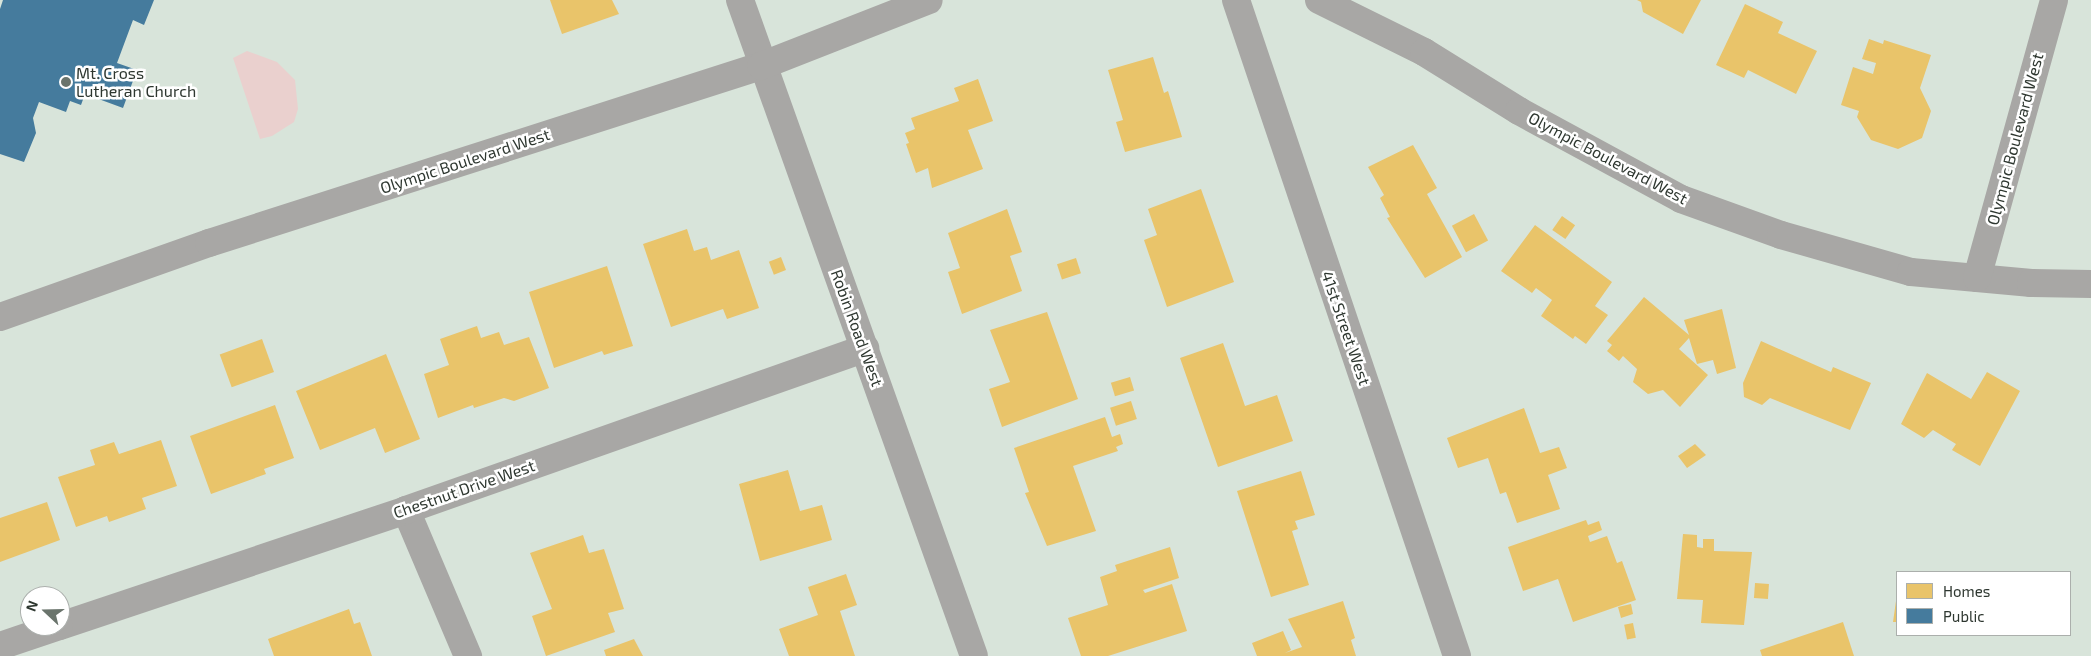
<!DOCTYPE html>
<html>
<head>
<meta charset="utf-8">
<style>
	body { margin:0 }
	#map { position:relative; width:2091px; height:656px; overflow:hidden; background:#d8e4da; font-family:"Exo 2",sans-serif }
	div>[style] { position:absolute }
	[style*='--x'] { left:calc(var(--x)*1px); top:calc(var(--y)*1px); width:calc(var(--w)*1px); rotate:calc(var(--a)*1deg) }
	.green>* { inset:0; background:#ead0ce }
	.homes>* { inset:0; background:#e9c46a; transform-origin:0 0 }
	.public>* { inset:0; background:#457b9d }
	.minor>* { height:28px; margin:-14px; padding:0 14px; transform-origin:14px; border-radius:14px; background:#a8a7a5 }
	.dots>* { width:14px; height:14px; translate:-50% -50%; box-sizing:border-box; border:2px solid #fff; border-radius:50% }
	span { translate:-50% -50%; white-space:nowrap; text-align:center; line-height:1.15; -webkit-text-stroke:5px #fff; paint-order:stroke }
	.poi-label { font-size:16px; color:#2e3730 }
	.left { translate:0 -50%; text-align:left }
	.street-label { font-size:16px; color:#2e3730 }
	.legend { position:absolute; left:1896px; top:571px; width:175px; height:65px; box-sizing:border-box; background:#fff; border:1px solid #abafac; margin:0; padding:6px 9px; list-style:none; font-size:15px; color:#2e3730 }
	.legend li { display:flex; align-items:center; gap:10px; height:25px }
	.legend b { width:25px; border:1px solid #abafac }
	.north { position:absolute; left:20px; top:586px; width:50px; height:50px; box-sizing:border-box; background:#fff; border:1px solid #abafac; border-radius:50%; rotate:291deg; font-size:14px; font-weight:700; line-height:20px; text-align:center; color:#2e3730 }
	.north::after { content:''; display:block; margin:auto; width:18px; height:22px; background:#6a746c; clip-path:polygon(50% 0,100% 100%,50% 72%,0 100%) }
</style>
</head>
<body>
<div id="map">
	<div class="green">
		<i style="clip-path:polygon(247px 51px,277px 62px,295px 80px,298px 109px,294px 122px,272px 136px,260px 139px,233px 58px)"></i>
	</div>
	<div class="homes">
		<i style="clip-path:polygon(550px 0,612px 0,619px 14px,562px 34px)"></i>
		<i style="clip-path:polygon(1637px 0,1701px 0,1683px 34px,1643px 12px,1641px 2px)"></i>
		<i style="clip-path:polygon(1745px 4px,1783px 22px,1778px 33px,1817px 51px,1796px 94px,1748px 70px,1744px 78px,1716px 65px)"></i>
		<i style="clip-path:polygon(1869px 39px,1883px 44px,1884px 40px,1931px 55px,1920px 88px,1931px 111px,1922px 138px,1898px 149px,1871px 140px,1857px 117px,1859px 111px,1841px 105px,1853px 67px,1873px 74px,1876px 63px,1862px 59px)"></i>
		<i style="clip-path:polygon(1153px 57px,1164px 93px,1168px 91px,1182px 137px,1125px 152px,1116px 122px,1123px 120px,1108px 70px)"></i>
		<i style="clip-path:polygon(978px 79px,993px 121px,968px 130px,983px 169px,932px 188px,928px 168px,916px 173px,906px 144px,909px 143px,905px 133px,915px 129px,911px 118px,959px 101px,954px 88px)"></i>
		<i style="clip-path:polygon(1413px 145px,1437px 188px,1427px 194px,1462px 257px,1425px 278px,1387px 218px,1390px 217px,1380px 198px,1384px 195px,1368px 167px)"></i>
		<i style="clip-path:polygon(1201px 189px,1234px 282px,1167px 307px,1144px 240px,1157px 235px,1148px 209px)"></i>
		<i style="clip-path:polygon(1007px 209px,1022px 252px,1010px 256px,1022px 291px,962px 314px,948px 272px,960px 268px,948px 233px)"></i>
		<i style="left:1474px;top:214px;width:30px;height:25px;rotate:62deg"></i>
		<i style="left:1562px;top:216px;width:16px;height:17px;rotate:35deg"></i>
		<i style="clip-path:polygon(1535px 225px,1612px 282px,1595px 306px,1608px 315px,1586px 344px,1575px 336px,1573px 339px,1541px 316px,1552px 300px,1536px 288px,1532px 293px,1501px 271px)"></i>
		<i style="clip-path:polygon(687px 229px,694px 251px,707px 247px,711px 260px,739px 250px,759px 308px,727px 319px,723px 309px,671px 327px,643px 244px)"></i>
		<i style="left:781px;top:257px;width:14px;height:13px;rotate:69deg"></i>
		<i style="left:1076px;top:258px;width:16px;height:20px;rotate:72deg"></i>
		<i style="clip-path:polygon(607px 266px,633px 346px,604px 355px,602px 351px,554px 368px,529px 292px)"></i>
		<i style="clip-path:polygon(1644px 297px,1689px 335px,1684px 320px,1722px 309px,1736px 368px,1717px 374px,1713px 360px,1697px 364px,1689px 338px,1679px 349px,1708px 375px,1680px 407px,1663px 390px,1648px 394px,1633px 382px,1637px 369px,1623px 356px,1619px 361px,1607px 351px,1612px 345px,1607px 341px)"></i>
		<i style="clip-path:polygon(1047px 312px,1078px 399px,1002px 427px,989px 389px,1010px 382px,990px 330px)"></i>
		<i style="clip-path:polygon(477px 326px,481px 338px,499px 332px,504px 345px,529px 337px,549px 388px,514px 401px,504px 398px,474px 408px,473px 405px,438px 418px,424px 374px,449px 365px,440px 339px)"></i>
		<i style="left:262px;top:339px;width:35px;height:45px;rotate:70deg"></i>
		<i style="clip-path:polygon(1761px 341px,1831px 372px,1833px 367px,1871px 383px,1850px 430px,1770px 398px,1762px 405px,1744px 397px,1743px 383px)"></i>
		<i style="clip-path:polygon(1223px 343px,1245px 406px,1277px 395px,1293px 441px,1218px 467px,1180px 358px)"></i>
		<i style="clip-path:polygon(386px 354px,420px 439px,385px 453px,375px 428px,320px 450px,296px 391px)"></i>
		<i style="clip-path:polygon(1987px 372px,2020px 391px,1980px 466px,1952px 450px,1956px 444px,1933px 430px,1924px 438px,1901px 424px,1927px 373px,1971px 399px)"></i>
		<i style="left:1130px;top:377px;width:14px;height:20px;rotate:73deg"></i>
		<i style="left:1131px;top:401px;width:19px;height:22px;rotate:72deg"></i>
		<i style="clip-path:polygon(275px 405px,294px 458px,264px 469px,266px 474px,211px 494px,190px 436px)"></i>
		<i style="clip-path:polygon(1524px 408px,1540px 453px,1559px 447px,1567px 468px,1548px 475px,1560px 509px,1517px 523px,1506px 492px,1500px 494px,1488px 458px,1458px 468px,1447px 438px)"></i>
		<i style="clip-path:polygon(1105px 417px,1112px 437px,1120px 434px,1123px 444px,1116px 447px,1118px 451px,1073px 466px,1096px 531px,1047px 546px,1025px 493px,1029px 492px,1014px 448px)"></i>
		<i style="clip-path:polygon(161px 440px,177px 486px,142px 498px,146px 509px,109px 522px,107px 516px,76px 527px,58px 477px,95px 465px,90px 450px,114px 442px,119px 454px)"></i>
		<i style="clip-path:polygon(1695px 444px,1706px 455px,1687px 468px,1678px 456px)"></i>
		<i style="clip-path:polygon(788px 470px,800px 511px,822px 505px,832px 540px,760px 561px,739px 484px)"></i>
		<i style="clip-path:polygon(1301px 471px,1315px 515px,1295px 521px,1298px 529px,1292px 531px,1309px 585px,1271px 597px,1237px 491px)"></i>
		<i style="clip-path:polygon(47px 502px,60px 540px,0 562px,0 518px)"></i>
		<i style="clip-path:polygon(1586px 520px,1588px 525px,1599px 521px,1602px 530px,1588px 536px,1590px 542px,1607px 536px,1617px 563px,1622px 561px,1636px 600px,1573px 622px,1558px 579px,1523px 591px,1508px 547px)"></i>
		<i style="clip-path:polygon(1683px 534px,1697px 535px,1697px 547px,1703px 548px,1703px 539px,1714px 539px,1714px 551px,1752px 552px,1744px 625px,1701px 623px,1703px 600px,1677px 599px)"></i>
		<i style="clip-path:polygon(583px 535px,589px 553px,604px 549px,624px 609px,608px 613px,615px 632px,546px 656px,532px 616px,552px 609px,530px 553px)"></i>
		<i style="clip-path:polygon(1170px 547px,1179px 578px,1143px 590px,1145px 593px,1172px 584px,1187px 631px,1108px 656px,1081px 656px,1068px 618px,1108px 605px,1100px 577px,1117px 571px,1115px 565px)"></i>
		<i style="clip-path:polygon(846px 574px,857px 605px,840px 611px,855px 656px,789px 656px,779px 629px,818px 615px,808px 587px)"></i>
		<i style="left:1755px;top:583px;width:14px;height:15px;rotate:4deg"></i>
		<i style="clip-path:polygon(1343px 601px,1355px 638px,1351px 640px,1356px 656px,1257px 656px,1252px 643px,1283px 631px,1291px 650px,1285px 653px,1302px 647px,1288px 619px)"></i>
		<i style="clip-path:polygon(1896px 601px,1897px 602px,1897px 622px,1893px 622px)"></i>
		<i style="clip-path:polygon(1631px 604px,1633px 614px,1621px 618px,1618px 607px)"></i>
		<i style="clip-path:polygon(349px 609px,354px 624px,360px 622px,372px 656px,274px 656px,268px 639px)"></i>
		<i style="clip-path:polygon(1843px 622px,1854px 656px,1762px 656px,1760px 650px)"></i>
		<i style="left:1633px;top:623px;width:15px;height:9px;rotate:79deg"></i>
		<i style="clip-path:polygon(634px 639px,643px 656px,606px 656px,604px 650px)"></i>
	</div>
	<div class="public">
		<i style="clip-path:polygon(3px 0,154px 0,144px 25px,133px 20px,117px 63px,137px 70px,123px 108px,85px 94px,81px 105px,70px 101px,66px 112px,39px 102px,33px 118px,36px 133px,24px 162px,0 154px,0 9px)"></i>
	</div>
	<div class="minor">
		<i style="--x:740;--y:0;--w:696;--a:70.37"></i>
		<i style="--x:1236;--y:0;--w:692;--a:71.38"></i>
		<i style="--x:1319;--y:0;--w:117;--a:26.3"></i>
		<i style="--x:1424;--y:52;--w:112;--a:31.8"></i>
		<i style="--x:1519;--y:111;--w:184;--a:28.5"></i>
		<i style="--x:1681;--y:199;--w:106;--a:19.8"></i>
		<i style="--x:1781;--y:235;--w:135;--a:15.9"></i>
		<i style="--x:1911;--y:272;--w:121;--a:5.2"></i>
		<i style="--x:2031;--y:283;--w:60;--a:1"></i>
		<i style="--x:1977;--y:278;--w:288;--a:-74.5"></i>
		<i style="--x:0;--y:317;--w:222;--a:-19.5"></i>
		<i style="--x:209;--y:243;--w:580;--a:-17.78"></i>
		<i style="--x:761;--y:66;--w:180;--a:-21.4"></i>
		<i style="--x:406;--y:510;--w:159;--a:67"></i>
		<i style="--x:60;--y:626;--w:365;--a:-18.5"></i>
		<i style="--x:406;--y:510;--w:487;--a:-19.4"></i>
		<i style="--x:0;--y:646;--w:62;--a:-18.7"></i>
	</div>
	<div class="dots">
		<i style="left:66px;top:82px;background:#6a746c"></i>
	</div>
	<div class="poi-label">
		<span class="left" style="left:76px;top:82px">Mt. Cross<br>Lutheran Church</span>
	</div>
	<div class="street-label">
		<span style="left:2015px;top:139px;rotate:-75deg">Olympic Boulevard West</span>
		<span style="left:1608px;top:158px;rotate:28deg">Olympic Boulevard West</span>
		<span style="left:465px;top:161px;rotate:-18deg">Olympic Boulevard West</span>
		<span style="left:857px;top:328px;rotate:70deg">Robin Road West</span>
		<span style="left:1346px;top:328px;rotate:71deg">41st Street West</span>
		<span style="left:464px;top:489px;rotate:-19deg">Chestnut Drive West</span>
	</div>
	<ul class="legend">
	<li><b style="height:14px;background:#e9c46a"></b>Homes</li>
	<li><b style="height:14px;background:#457b9d"></b>Public</li>
	</ul>
	<div class="north">N</div>
</div>
</body>
</html>
